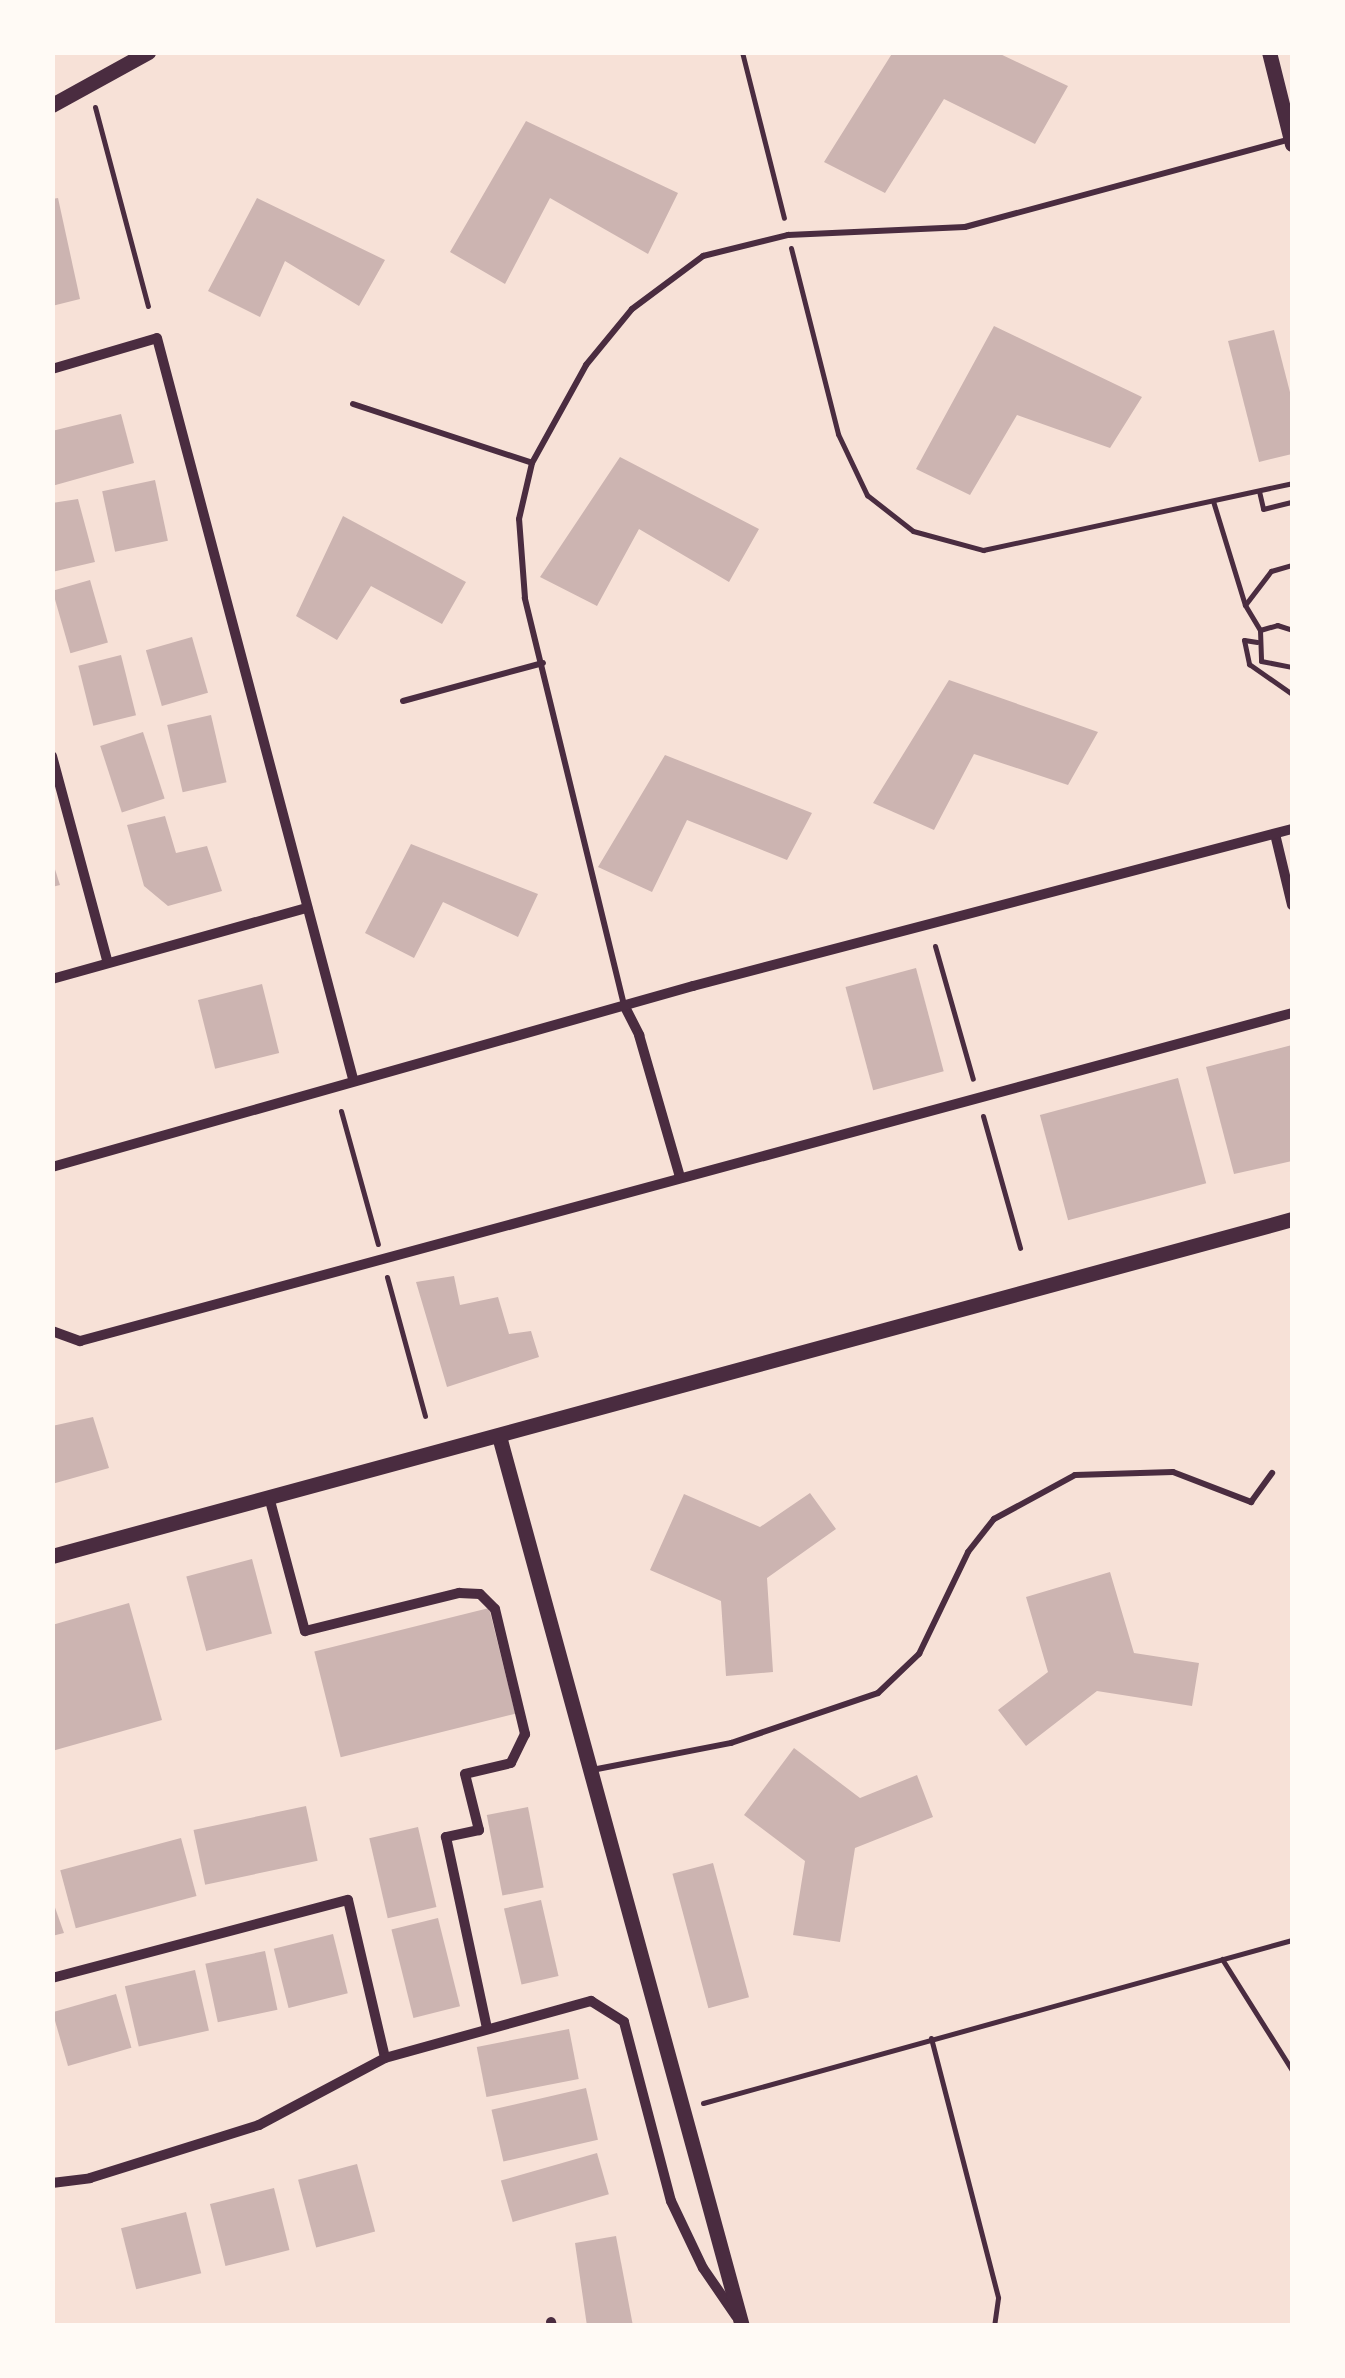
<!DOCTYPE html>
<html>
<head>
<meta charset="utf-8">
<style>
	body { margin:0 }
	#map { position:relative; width:1345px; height:2378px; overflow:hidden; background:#f7e1d7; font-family:"Fira Sans Condensed",sans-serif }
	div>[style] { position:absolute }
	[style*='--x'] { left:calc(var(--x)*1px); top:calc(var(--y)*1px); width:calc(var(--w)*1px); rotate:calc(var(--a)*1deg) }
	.building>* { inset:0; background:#ccb4b1; transform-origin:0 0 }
	.path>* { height:5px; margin:-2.5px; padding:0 2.5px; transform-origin:2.5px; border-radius:2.5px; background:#4a2c40 }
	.service>* { height:6px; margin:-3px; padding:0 3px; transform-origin:3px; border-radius:3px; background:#4a2c40 }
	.minor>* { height:10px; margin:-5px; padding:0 5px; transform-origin:5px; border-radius:5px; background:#4a2c40 }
	.tertiary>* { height:15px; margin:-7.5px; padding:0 7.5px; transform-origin:7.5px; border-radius:7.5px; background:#4a2c40 }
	span { translate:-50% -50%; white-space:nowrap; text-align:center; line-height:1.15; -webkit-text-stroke:8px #fffaf5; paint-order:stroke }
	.frame { position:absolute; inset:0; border:55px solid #fffaf5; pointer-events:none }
</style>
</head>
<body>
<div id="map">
	<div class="building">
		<i style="clip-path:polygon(893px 52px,996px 52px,1068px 86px,1035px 144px,944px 99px,885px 193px,824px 162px)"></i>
		<i style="clip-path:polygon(526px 121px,678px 193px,648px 254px,550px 198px,505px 284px,450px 252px)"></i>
		<i style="clip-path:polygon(58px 198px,80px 299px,52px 306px,52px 199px)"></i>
		<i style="clip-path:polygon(257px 198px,385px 260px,359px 306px,285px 261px,260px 317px,208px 291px)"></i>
		<i style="clip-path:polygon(994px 326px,1142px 397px,1110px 448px,1017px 415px,970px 495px,916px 469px)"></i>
		<i style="clip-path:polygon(1274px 330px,1292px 400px,1292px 454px,1259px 462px,1228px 341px)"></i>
		<i style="clip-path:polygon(121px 414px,134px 463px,52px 486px,52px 431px)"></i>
		<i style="clip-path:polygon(620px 457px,759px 529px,729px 582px,639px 529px,597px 606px,540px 577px)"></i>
		<i style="left:155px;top:480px;width:62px;height:54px;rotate:78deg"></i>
		<i style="clip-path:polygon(78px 499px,95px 562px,52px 572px,52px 503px)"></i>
		<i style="clip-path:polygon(343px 516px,466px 582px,442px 624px,371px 586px,337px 640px,296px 616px)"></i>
		<i style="left:90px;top:580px;width:65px;height:39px;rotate:74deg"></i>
		<i style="left:192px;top:637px;width:58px;height:48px;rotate:74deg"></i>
		<i style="left:121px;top:655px;width:62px;height:44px;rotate:76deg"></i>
		<i style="clip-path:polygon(949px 680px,1098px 732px,1068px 785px,974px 754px,934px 830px,873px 803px)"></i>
		<i style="left:211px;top:715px;width:69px;height:45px;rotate:77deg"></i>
		<i style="left:143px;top:732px;width:70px;height:45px;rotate:72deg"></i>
		<i style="clip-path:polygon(665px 755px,812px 813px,787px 860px,687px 820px,652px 892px,598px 867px)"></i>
		<i style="clip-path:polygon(165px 816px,176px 853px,207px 846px,222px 891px,168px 906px,144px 886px,127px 825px)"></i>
		<i style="clip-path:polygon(411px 844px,538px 894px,518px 937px,443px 902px,414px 958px,365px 933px)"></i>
		<i style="clip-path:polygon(52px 860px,60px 885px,52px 887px)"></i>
		<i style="left:916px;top:968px;width:107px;height:73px;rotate:75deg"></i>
		<i style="left:262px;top:984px;width:71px;height:66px;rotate:76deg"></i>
		<i style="clip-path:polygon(1292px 1045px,1292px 1161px,1234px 1174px,1206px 1067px)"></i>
		<i style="left:1178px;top:1078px;width:109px;height:143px;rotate:75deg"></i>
		<i style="clip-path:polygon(454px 1276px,460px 1305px,498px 1297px,509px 1334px,531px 1331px,539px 1357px,447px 1387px,416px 1282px)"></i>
		<i style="clip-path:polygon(93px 1417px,109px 1468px,52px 1484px,52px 1426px)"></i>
		<i style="clip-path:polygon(810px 1493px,836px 1529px,767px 1578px,773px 1672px,726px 1676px,721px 1601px,650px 1570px,684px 1494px,760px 1527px)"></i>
		<i style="left:252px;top:1559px;width:77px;height:68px;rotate:75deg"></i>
		<i style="clip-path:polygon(1110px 1572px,1134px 1653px,1199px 1663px,1192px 1706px,1097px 1691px,1026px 1746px,998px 1710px,1048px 1672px,1026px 1597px)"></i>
		<i style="clip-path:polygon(129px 1603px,162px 1720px,52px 1751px,52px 1625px)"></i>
		<i style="left:489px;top:1608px;width:109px;height:180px;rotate:76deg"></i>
		<i style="clip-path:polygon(794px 1748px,860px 1798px,917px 1775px,933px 1817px,855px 1848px,840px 1942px,793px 1935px,805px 1861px,744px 1815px)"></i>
		<i style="left:306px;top:1806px;width:56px;height:115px;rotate:78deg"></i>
		<i style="left:528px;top:1807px;width:82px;height:42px;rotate:79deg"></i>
		<i style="left:418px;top:1827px;width:82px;height:50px;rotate:77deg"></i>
		<i style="left:181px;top:1838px;width:60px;height:125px;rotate:75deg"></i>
		<i style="left:713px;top:1863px;width:139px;height:42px;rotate:75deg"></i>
		<i style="clip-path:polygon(52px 1899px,64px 1933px,52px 1936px)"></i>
		<i style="left:541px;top:1900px;width:78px;height:38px;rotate:77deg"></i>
		<i style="left:438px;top:1918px;width:91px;height:48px;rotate:76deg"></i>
		<i style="left:333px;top:1934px;width:61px;height:61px;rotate:76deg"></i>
		<i style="left:265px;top:1951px;width:60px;height:61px;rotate:78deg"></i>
		<i style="left:195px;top:1970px;width:62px;height:72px;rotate:77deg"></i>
		<i style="left:116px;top:1994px;width:56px;height:66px;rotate:74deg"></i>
		<i style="left:569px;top:2029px;width:51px;height:94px;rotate:79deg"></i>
		<i style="left:586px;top:2088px;width:53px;height:97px;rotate:77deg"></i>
		<i style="left:597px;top:2153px;width:43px;height:100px;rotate:74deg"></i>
		<i style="left:357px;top:2164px;width:70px;height:61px;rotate:75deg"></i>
		<i style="left:274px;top:2188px;width:64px;height:66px;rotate:76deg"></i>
		<i style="left:186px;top:2212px;width:63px;height:67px;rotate:76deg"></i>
		<i style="clip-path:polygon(616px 2236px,633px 2326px,587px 2326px,575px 2243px)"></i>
	</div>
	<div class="path">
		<i style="--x:742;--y:52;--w:171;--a:75.8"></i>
		<i style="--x:95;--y:107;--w:206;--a:75.1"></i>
		<i style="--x:791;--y:248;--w:192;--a:75.8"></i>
		<i style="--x:838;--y:434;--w:68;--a:64.6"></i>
		<i style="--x:867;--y:495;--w:58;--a:38"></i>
		<i style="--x:913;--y:531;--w:73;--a:15.2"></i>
		<i style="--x:983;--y:550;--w:316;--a:-12.2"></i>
		<i style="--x:1259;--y:491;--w:18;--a:77"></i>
		<i style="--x:1263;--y:509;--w:30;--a:-14"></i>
		<i style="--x:1213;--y:501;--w:109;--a:72.9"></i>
		<i style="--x:1245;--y:605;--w:29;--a:59"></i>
		<i style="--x:1260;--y:630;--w:31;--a:88"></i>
		<i style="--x:1261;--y:661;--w:32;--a:11"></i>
		<i style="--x:1245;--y:605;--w:43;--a:-52.6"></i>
		<i style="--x:1271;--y:571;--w:22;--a:-16"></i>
		<i style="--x:1260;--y:630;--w:18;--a:-16"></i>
		<i style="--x:1277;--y:625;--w:16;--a:18"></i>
		<i style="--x:1257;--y:642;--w:13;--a:-171"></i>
		<i style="--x:1244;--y:640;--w:25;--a:78"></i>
		<i style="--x:1249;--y:664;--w:52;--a:34.9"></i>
		<i style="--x:935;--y:946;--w:138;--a:74.1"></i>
		<i style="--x:341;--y:1111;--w:138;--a:74.5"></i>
		<i style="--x:983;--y:1116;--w:137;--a:74.3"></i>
		<i style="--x:387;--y:1277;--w:144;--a:74.7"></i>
		<i style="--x:1222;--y:1959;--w:131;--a:57.8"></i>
		<i style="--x:931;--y:2038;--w:268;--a:75.5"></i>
		<i style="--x:998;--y:2298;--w:28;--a:98"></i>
		<i style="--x:703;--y:2103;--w:611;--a:-15.47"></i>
	</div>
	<div class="service">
		<i style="--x:353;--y:404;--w:188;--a:18.2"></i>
		<i style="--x:403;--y:701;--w:145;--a:-15.2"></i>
		<i style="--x:624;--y:1005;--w:419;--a:-103.7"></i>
		<i style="--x:525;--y:598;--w:79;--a:-94.3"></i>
		<i style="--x:519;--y:519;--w:57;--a:-76.9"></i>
		<i style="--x:532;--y:463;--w:112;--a:-61.1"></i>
		<i style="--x:586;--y:365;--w:72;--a:-50.6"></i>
		<i style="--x:632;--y:309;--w:89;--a:-36.7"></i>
		<i style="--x:703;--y:256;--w:88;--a:-13.9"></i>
		<i style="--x:788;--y:235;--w:177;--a:-2.6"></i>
		<i style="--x:965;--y:227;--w:338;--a:-15.1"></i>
		<i style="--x:592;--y:1770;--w:142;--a:-11"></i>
		<i style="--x:731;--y:1743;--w:155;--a:-18.8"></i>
		<i style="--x:878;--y:1693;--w:57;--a:-43.6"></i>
		<i style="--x:919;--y:1654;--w:113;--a:-64.3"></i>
		<i style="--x:968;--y:1552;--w:42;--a:-51.8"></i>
		<i style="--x:994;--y:1519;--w:92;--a:-28.5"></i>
		<i style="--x:1075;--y:1475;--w:98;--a:-1.8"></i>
		<i style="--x:1173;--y:1472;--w:84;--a:21"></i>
		<i style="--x:1251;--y:1502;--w:36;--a:-54"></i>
	</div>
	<div class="minor">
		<i style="--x:52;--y:369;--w:109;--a:-16.4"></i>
		<i style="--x:157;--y:338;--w:766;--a:75.18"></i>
		<i style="--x:52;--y:756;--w:214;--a:74.9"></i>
		<i style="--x:1275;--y:834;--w:73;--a:76.5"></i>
		<i style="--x:52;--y:979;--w:265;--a:-15.6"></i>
		<i style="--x:624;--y:1005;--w:34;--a:63"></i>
		<i style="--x:639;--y:1035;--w:148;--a:73.9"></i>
		<i style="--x:52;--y:1167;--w:666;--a:-15.77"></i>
		<i style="--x:693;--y:986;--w:619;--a:-14.69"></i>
		<i style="--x:52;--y:1331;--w:30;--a:20"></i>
		<i style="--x:80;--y:1341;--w:1256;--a:-15.14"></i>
		<i style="--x:269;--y:1497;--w:139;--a:75"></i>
		<i style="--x:305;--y:1631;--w:159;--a:-13.9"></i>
		<i style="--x:459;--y:1593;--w:21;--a:3"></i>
		<i style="--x:480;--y:1594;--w:21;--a:45"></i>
		<i style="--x:495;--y:1609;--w:129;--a:76.5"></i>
		<i style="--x:525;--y:1734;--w:32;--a:116"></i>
		<i style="--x:511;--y:1763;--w:47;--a:166.6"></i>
		<i style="--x:465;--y:1774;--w:58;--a:76"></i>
		<i style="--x:479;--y:1830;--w:34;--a:168"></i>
		<i style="--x:446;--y:1837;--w:196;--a:77.9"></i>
		<i style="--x:52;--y:1978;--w:306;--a:-14.8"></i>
		<i style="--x:348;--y:1900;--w:162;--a:76.8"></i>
		<i style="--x:52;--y:2183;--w:38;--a:-7"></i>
		<i style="--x:90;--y:2178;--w:177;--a:-17.4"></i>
		<i style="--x:259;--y:2125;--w:143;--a:-28"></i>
		<i style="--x:385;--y:2058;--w:214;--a:-15.5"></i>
		<i style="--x:591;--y:2001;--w:39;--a:32"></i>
		<i style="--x:624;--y:2022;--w:185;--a:75.3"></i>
		<i style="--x:671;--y:2201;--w:74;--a:64.5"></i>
		<i style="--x:703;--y:2268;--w:58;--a:55.5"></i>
		<i style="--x:551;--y:2322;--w:4;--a:76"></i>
	</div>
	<div class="tertiary">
		<i style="--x:1269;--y:52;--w:95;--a:76"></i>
		<i style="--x:52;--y:105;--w:110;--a:-28.9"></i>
		<i style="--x:499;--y:1436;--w:923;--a:74.73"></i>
		<i style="--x:52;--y:1556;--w:1285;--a:-15.2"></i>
	</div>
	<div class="frame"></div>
</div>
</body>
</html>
